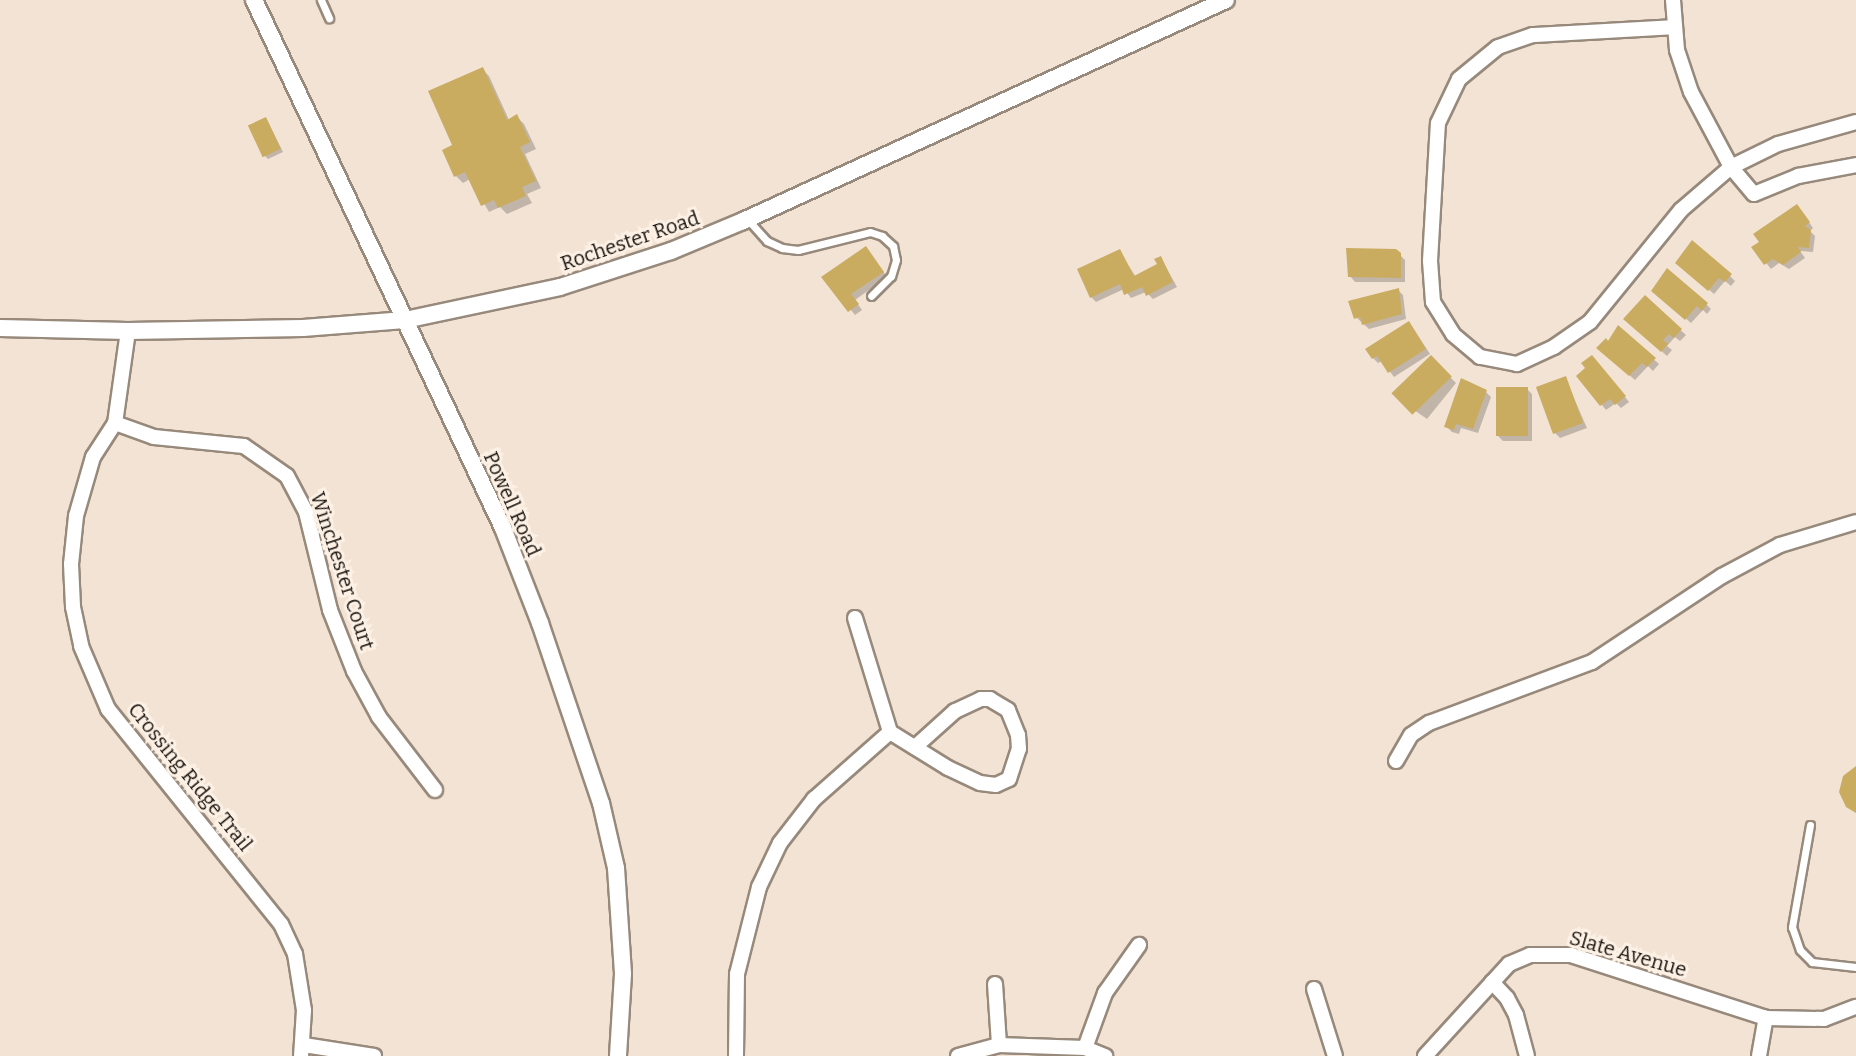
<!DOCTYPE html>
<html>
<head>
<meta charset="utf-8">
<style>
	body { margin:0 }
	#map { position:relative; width:1856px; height:1056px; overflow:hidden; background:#f2e3d4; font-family:Bitter,serif }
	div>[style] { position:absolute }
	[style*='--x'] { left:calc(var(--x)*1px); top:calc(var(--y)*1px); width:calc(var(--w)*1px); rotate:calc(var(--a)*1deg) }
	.shadow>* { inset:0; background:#0003 }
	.building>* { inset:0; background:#caac61; transform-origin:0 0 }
	.roads { filter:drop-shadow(2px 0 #97897b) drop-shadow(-2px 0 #97897b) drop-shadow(0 2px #97897b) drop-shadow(0 -2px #97897b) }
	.service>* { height:7px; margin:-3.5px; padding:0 3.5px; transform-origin:3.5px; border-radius:3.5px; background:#fff }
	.minor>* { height:14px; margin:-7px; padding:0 7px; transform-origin:7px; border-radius:7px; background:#fff }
	.tertiary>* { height:16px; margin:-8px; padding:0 8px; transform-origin:8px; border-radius:8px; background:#fff }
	span { translate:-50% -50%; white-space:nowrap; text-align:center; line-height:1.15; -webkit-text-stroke:6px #fdf1e5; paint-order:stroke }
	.street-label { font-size:20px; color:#17120d }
</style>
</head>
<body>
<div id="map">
	<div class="shadow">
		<i style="clip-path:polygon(482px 69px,489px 76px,509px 120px,517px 117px,524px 124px,536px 149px,525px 154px,541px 188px,527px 194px,532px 203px,507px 214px,500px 207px,489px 212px,470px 179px,463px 183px,456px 176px,455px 146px)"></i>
		<i style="clip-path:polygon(268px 122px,283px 152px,268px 159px,265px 156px)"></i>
		<i style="clip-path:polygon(1802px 212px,1813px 228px,1810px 231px,1815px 236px,1813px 252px,1800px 251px,1805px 258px,1789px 269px,1779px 263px,1771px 269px,1754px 248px)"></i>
		<i style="clip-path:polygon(1119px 251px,1136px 277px,1159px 265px,1161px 258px,1177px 287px,1153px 299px,1146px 292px,1131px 298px,1124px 289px,1096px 302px,1091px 297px)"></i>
		<i style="clip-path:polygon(1396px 251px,1405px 260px,1405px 282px,1355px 282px,1350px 276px)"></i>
		<i style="clip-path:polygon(870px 253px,887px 277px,855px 300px,862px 310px,855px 315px,824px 277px)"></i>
		<i style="clip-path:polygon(1683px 267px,1730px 276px,1735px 281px,1731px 286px,1725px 281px,1714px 294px)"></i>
		<i style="clip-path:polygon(1398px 290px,1403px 295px,1406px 319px,1369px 329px,1356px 317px)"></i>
		<i style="clip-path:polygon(1659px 295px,1706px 304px,1711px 309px,1707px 314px,1703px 310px,1691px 323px)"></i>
		<i style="clip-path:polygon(1645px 298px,1686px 335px,1680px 341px,1675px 337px,1667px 346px,1672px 350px,1667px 356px,1631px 324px)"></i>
		<i style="clip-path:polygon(1413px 328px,1430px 354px,1394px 377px,1382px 361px,1378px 363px,1373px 358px)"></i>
		<i style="clip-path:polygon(1618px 328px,1659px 364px,1653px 371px,1648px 366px,1635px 380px,1604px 353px)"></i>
		<i style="clip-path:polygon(1431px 358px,1456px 383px,1427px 419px,1404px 403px)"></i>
		<i style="clip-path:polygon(1597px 362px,1629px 402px,1621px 408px,1616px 403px,1606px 410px,1578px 376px)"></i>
		<i style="clip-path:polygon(1565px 378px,1587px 428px,1560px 438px,1555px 433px)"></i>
		<i style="clip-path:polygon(1527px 389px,1532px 394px,1532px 441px,1503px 441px,1498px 436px)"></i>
		<i style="clip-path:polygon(1486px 392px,1491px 397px,1478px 433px,1461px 428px,1459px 434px,1452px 432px,1447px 427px)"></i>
	</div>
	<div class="building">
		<i style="clip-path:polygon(483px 67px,507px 120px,517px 114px,530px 142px,520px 147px,536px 181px,522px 187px,526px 196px,498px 208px,494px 200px,481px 206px,465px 172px,454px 177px,442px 150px,452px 145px,428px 91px)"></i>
		<i style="left:266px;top:117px;width:35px;height:20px;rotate:65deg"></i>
		<i style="clip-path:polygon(1797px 204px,1810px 222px,1805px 226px,1811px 230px,1809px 248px,1798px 247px,1801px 252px,1783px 265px,1773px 259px,1764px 265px,1751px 247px,1759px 242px,1753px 234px)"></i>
		<i style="clip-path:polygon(1692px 240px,1732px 274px,1725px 282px,1719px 278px,1708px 291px,1675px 263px)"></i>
		<i style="clip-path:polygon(866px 246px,884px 272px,851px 294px,859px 304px,848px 312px,821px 277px)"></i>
		<i style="clip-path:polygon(1346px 248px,1396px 249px,1401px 253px,1401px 278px,1348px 277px)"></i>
		<i style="clip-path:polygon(1120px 249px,1134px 276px,1157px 264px,1154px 259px,1161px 256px,1173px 282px,1146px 296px,1142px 287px,1124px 295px,1120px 284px,1090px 298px,1077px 269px)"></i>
		<i style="clip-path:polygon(1667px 268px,1708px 303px,1702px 311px,1697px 306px,1685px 320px,1651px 291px)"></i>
		<i style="clip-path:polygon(1399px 288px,1402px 314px,1362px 325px,1360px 317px,1354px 319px,1348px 301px)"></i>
		<i style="clip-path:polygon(1645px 295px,1682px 329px,1674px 338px,1669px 334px,1663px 340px,1668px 344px,1661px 352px,1623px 319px)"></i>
		<i style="clip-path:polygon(1409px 321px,1426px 349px,1388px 373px,1377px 356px,1372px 359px,1365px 349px)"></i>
		<i style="clip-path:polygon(1618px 325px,1656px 358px,1647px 367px,1642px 363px,1629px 376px,1596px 348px,1606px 338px,1608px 341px)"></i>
		<i style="left:1431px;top:355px;width:30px;height:55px;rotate:46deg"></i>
		<i style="clip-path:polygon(1592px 355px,1626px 396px,1615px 405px,1610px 399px,1600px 406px,1576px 376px,1585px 368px,1581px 363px)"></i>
		<i style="left:1566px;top:376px;width:50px;height:32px;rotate:70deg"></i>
		<i style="clip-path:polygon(1461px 378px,1487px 390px,1473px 429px,1456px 424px,1454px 430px,1444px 427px)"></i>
		<i style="left:1528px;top:387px;width:49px;height:32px;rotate:90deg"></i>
		<i style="clip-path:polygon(1856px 766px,1856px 813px,1846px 807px,1839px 792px,1843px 776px)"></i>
	</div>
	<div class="roads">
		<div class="service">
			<i style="--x:321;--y:0;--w:20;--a:66"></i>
			<i style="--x:749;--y:221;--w:27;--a:48"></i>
			<i style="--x:767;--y:241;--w:17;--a:25"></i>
			<i style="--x:782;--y:248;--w:16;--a:7"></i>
			<i style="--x:798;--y:250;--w:74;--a:-14"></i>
			<i style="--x:870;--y:232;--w:13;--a:18"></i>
			<i style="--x:882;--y:236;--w:15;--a:42"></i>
			<i style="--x:893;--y:246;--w:14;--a:78"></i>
			<i style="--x:896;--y:260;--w:17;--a:107"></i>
			<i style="--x:891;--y:276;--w:28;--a:135"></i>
			<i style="--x:1810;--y:825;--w:104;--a:100"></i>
			<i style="--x:1792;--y:927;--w:24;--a:71"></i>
			<i style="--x:1800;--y:950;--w:17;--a:45"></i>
			<i style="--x:1812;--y:962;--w:44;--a:6.5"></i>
		</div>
		<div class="minor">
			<i style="--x:1673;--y:0;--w:50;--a:85.4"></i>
			<i style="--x:1677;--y:50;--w:44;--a:71.6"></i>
			<i style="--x:1691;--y:92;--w:85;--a:61.9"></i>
			<i style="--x:1731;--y:167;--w:66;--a:139.3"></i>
			<i style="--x:1681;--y:210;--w:144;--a:129.1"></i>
			<i style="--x:1590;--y:322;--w:44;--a:145.2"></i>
			<i style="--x:1554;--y:347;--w:41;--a:155.3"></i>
			<i style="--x:1517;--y:364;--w:38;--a:-169"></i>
			<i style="--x:1480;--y:357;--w:35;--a:-140"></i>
			<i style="--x:1453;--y:334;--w:38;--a:-122"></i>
			<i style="--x:1433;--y:302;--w:41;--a:-94.2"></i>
			<i style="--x:1430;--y:261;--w:138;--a:-86.7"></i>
			<i style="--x:1438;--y:123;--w:49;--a:-64.5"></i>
			<i style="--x:1459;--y:79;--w:50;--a:-39.4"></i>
			<i style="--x:1498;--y:47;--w:37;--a:-19"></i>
			<i style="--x:1533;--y:35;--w:141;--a:-3.2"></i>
			<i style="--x:1856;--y:122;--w:81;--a:164.2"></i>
			<i style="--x:1778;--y:144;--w:52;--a:153.9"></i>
			<i style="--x:1731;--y:167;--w:35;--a:50"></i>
			<i style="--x:1754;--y:194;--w:48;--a:-22.2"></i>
			<i style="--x:1798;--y:176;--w:59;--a:-10.7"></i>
			<i style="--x:128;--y:331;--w:93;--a:98"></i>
			<i style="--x:115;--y:423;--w:40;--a:122.9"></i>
			<i style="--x:93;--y:457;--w:61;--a:106.1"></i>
			<i style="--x:76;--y:516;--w:48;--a:95.9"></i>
			<i style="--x:71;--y:564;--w:43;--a:87.3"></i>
			<i style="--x:73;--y:607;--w:40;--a:78"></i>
			<i style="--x:81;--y:646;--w:69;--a:66.8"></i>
			<i style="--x:108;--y:709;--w:276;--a:51.2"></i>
			<i style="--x:281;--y:924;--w:33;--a:65"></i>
			<i style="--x:295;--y:954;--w:57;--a:80.9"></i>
			<i style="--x:304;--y:1010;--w:46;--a:93.7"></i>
			<i style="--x:115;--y:423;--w:41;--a:19.7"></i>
			<i style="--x:154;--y:437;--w:90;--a:5.7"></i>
			<i style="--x:244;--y:446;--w:52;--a:34.9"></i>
			<i style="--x:287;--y:476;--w:41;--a:62.2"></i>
			<i style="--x:306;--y:512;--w:101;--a:76.2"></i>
			<i style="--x:330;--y:610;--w:66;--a:68.5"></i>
			<i style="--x:354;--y:671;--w:52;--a:61.5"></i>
			<i style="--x:379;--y:717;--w:92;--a:52.5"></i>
			<i style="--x:855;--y:618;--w:119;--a:72.9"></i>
			<i style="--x:890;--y:732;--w:68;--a:31.8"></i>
			<i style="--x:948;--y:768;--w:35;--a:25"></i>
			<i style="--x:980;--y:783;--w:16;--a:7"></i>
			<i style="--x:996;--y:785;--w:14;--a:-25"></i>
			<i style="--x:1009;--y:779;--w:32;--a:-72"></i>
			<i style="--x:1019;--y:749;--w:14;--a:-94"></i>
			<i style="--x:1018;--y:735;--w:27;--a:-112"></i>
			<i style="--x:1008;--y:710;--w:21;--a:-149"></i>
			<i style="--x:990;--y:699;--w:9;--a:180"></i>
			<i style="--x:981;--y:699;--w:29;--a:155"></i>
			<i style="--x:955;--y:711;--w:54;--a:138"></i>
			<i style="--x:1396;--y:761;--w:30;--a:-60"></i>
			<i style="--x:1411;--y:735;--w:22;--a:-34"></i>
			<i style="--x:1429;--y:723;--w:174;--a:-20.5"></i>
			<i style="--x:1592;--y:662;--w:156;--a:-33.5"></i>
			<i style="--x:1722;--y:576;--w:66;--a:-28.1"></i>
			<i style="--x:1780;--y:545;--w:79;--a:-16.8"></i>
			<i style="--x:1492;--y:982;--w:22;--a:47"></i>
			<i style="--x:1507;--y:998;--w:19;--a:62"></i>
			<i style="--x:1516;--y:1015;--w:42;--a:75"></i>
			<i style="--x:995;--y:984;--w:61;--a:86.2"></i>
			<i style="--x:1314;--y:989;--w:70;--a:72.6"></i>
			<i style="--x:304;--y:1045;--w:71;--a:8.9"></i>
			<i style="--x:1085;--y:1048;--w:59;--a:-70"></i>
			<i style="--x:1105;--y:993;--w:59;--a:-54.7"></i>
			<i style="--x:736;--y:1056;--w:82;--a:-89.3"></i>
			<i style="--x:737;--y:974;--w:90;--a:-75.8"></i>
			<i style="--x:759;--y:887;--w:49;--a:-64.5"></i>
			<i style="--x:780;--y:843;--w:56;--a:-52.3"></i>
			<i style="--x:814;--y:799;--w:101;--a:-41.4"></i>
			<i style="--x:958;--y:1056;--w:42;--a:-15"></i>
			<i style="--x:999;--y:1045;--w:86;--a:2"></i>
			<i style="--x:1085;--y:1048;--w:22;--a:22"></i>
			<i style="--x:1425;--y:1056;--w:125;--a:-47.6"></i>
			<i style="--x:1509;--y:964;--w:23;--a:-23"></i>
			<i style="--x:1530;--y:955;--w:41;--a:0"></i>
			<i style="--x:1571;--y:955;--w:205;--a:17.9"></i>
			<i style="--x:1766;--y:1018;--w:58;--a:1"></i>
			<i style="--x:1824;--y:1019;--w:34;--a:-21"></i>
			<i style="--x:1759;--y:1056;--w:39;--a:-80"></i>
		</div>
		<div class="tertiary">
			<i style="--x:254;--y:0;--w:584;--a:64.75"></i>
			<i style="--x:503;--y:528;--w:102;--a:68.7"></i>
			<i style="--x:540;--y:623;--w:190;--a:71.3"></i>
			<i style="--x:601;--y:803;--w:67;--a:77"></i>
			<i style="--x:616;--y:868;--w:106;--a:86.2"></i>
			<i style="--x:623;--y:974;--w:82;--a:93.5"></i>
			<i style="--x:0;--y:328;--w:128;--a:1.3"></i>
			<i style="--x:128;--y:331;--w:175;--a:-1"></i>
			<i style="--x:303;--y:328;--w:102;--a:-4.5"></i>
			<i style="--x:405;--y:320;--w:158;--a:-12"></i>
			<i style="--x:560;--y:287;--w:117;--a:-18"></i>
			<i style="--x:671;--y:251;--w:78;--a:-22.6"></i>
			<i style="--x:743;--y:221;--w:531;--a:-24.59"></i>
		</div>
	</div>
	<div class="street-label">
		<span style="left:630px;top:241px;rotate:-19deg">Rochester Road</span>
		<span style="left:512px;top:504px;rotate:66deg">Powell Road</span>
		<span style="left:342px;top:571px;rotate:72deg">Winchester Court</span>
		<span style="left:190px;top:777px;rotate:51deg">Crossing Ridge Trail</span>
		<span style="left:1628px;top:954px;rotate:16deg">Slate Avenue</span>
	</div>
</div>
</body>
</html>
